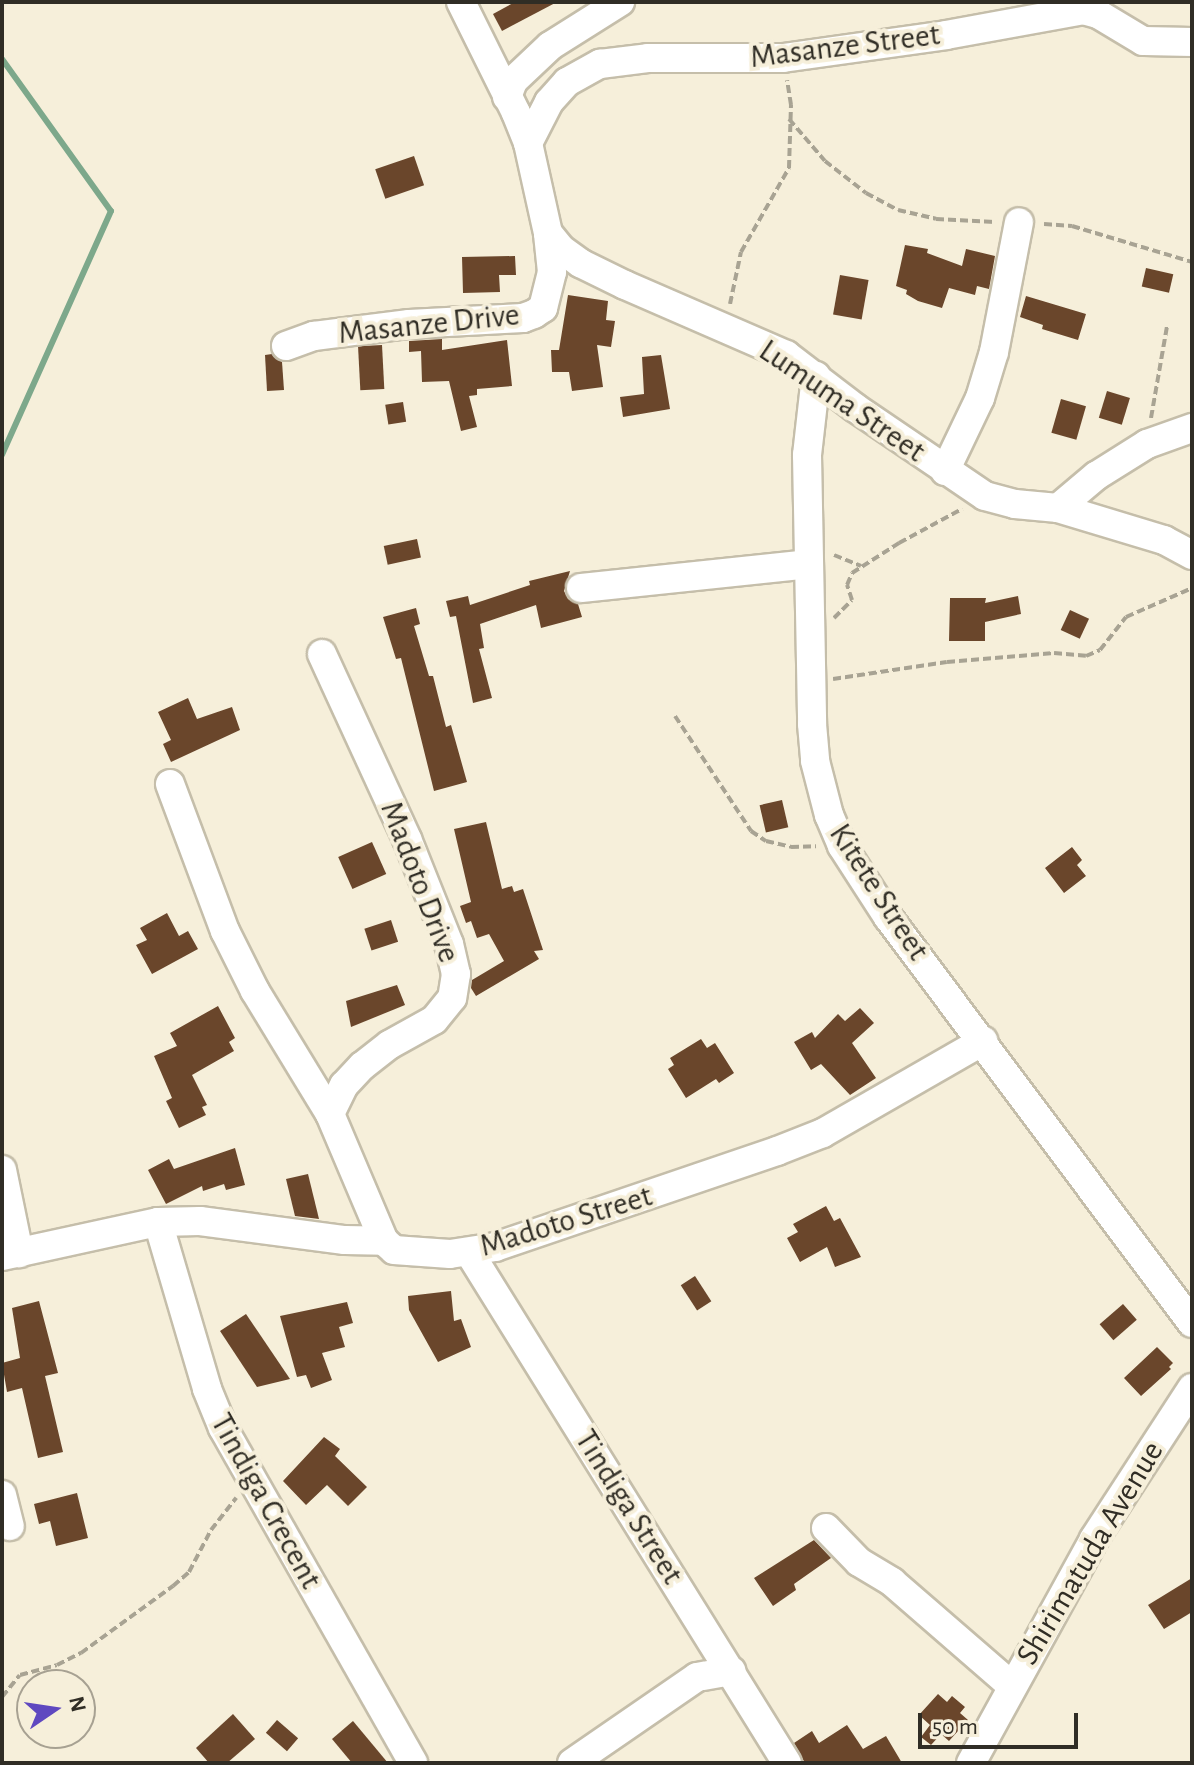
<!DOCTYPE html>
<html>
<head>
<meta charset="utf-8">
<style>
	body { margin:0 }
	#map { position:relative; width:1194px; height:1765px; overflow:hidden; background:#f6efda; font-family:"Alegreya Sans",sans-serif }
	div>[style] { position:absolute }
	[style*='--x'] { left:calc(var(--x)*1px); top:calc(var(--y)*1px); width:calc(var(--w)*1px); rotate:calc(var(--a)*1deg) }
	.stream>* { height:6px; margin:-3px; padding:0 3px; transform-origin:3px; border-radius:3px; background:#7da88b }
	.building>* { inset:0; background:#6a462b; transform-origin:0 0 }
	.path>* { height:4px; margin-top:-2px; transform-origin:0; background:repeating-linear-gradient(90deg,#a8a393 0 8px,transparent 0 12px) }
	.roads { filter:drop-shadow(2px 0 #c5beaa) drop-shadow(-2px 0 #c5beaa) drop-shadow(0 2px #c5beaa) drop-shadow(0 -2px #c5beaa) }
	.minor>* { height:28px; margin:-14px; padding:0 14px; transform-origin:14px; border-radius:14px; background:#fff }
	span { translate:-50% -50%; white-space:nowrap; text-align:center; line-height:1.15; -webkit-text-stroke:8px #f6efda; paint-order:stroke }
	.street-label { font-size:32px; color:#302d25 }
	.frame { position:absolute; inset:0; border:4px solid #302d25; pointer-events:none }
	.north { position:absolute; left:16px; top:1669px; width:80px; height:80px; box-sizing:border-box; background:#f6efda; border:2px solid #a7a192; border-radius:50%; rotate:77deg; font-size:22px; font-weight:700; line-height:32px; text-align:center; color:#302d25 }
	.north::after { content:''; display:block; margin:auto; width:28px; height:36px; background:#5f48c0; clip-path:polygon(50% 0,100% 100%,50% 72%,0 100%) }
	.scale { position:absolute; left:918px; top:1713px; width:160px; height:36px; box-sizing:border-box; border:4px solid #302d25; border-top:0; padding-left:10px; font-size:24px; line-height:28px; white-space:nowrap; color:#302d25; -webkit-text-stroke:6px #f6efda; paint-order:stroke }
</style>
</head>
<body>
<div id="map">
	<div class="stream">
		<i style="--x:2;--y:59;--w:187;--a:54.4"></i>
		<i style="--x:111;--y:211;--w:267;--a:114.1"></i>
	</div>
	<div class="building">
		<i style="clip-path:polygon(515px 2px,557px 2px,502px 31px,493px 14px)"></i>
		<i style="left:414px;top:156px;width:31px;height:41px;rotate:71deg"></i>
		<i style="clip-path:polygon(905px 245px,928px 249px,927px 253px,962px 266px,966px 249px,995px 256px,989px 289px,977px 286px,975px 295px,949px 288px,942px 308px,918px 301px,906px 294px,907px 290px,896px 286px)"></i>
		<i style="clip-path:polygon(515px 256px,516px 275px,499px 275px,500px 292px,463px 293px,462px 257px)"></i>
		<i style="left:1146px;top:268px;width:28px;height:19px;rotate:13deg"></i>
		<i style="left:840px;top:275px;width:29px;height:40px;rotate:10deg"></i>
		<i style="clip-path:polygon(568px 295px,608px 301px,606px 320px,615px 321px,611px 347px,597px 345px,603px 387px,572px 391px,569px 372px,552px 372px,551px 350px,559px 350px)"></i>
		<i style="clip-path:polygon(1026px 296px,1086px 314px,1078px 340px,1042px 329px,1043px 325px,1020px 317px)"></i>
		<i style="clip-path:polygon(442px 339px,442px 350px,507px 340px,512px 386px,477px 389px,477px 395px,469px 396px,477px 427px,461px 431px,449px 381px,422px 382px,421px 351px,409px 352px,409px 341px)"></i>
		<i style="left:382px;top:345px;width:44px;height:24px;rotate:87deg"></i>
		<i style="clip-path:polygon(272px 354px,282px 362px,284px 390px,267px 391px,265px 355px)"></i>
		<i style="clip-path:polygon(661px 355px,670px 409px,623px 417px,620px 397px,644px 394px,642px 357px)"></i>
		<i style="left:1107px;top:391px;width:24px;height:28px;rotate:17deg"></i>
		<i style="left:1061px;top:399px;width:26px;height:35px;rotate:16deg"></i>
		<i style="left:403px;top:402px;width:20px;height:18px;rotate:81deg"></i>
		<i style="left:417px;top:539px;width:19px;height:34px;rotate:78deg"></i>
		<i style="clip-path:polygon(570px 571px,564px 591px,568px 599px,578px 604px,582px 617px,541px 628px,536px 605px,480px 624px,484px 648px,479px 649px,492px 698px,473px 703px,456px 616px,450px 617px,446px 601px,468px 596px,470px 605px,530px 585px,529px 581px)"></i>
		<i style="clip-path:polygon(1018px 596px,1021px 614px,985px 622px,985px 641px,949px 641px,950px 598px,986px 598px,985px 603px)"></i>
		<i style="clip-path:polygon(416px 608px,420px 624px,414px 626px,429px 676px,433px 676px,446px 727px,451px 725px,467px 782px,434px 791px,401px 658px,396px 659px,383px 617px)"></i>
		<i style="left:1070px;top:610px;width:21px;height:22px;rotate:25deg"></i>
		<i style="clip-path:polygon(188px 698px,197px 719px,232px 707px,240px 730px,171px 762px,163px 744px,171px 740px,158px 712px)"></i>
		<i style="left:782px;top:800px;width:28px;height:23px;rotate:77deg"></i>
		<i style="clip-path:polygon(486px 822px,502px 889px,512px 886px,514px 892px,523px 889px,543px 950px,534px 951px,539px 959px,476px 996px,471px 988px,472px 980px,504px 961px,489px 934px,477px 938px,471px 921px,466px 923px,460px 906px,471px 902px,454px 829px)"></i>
		<i style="left:372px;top:842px;width:35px;height:37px;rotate:66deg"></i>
		<i style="clip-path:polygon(1072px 847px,1082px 860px,1077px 865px,1086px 876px,1064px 893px,1045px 868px)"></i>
		<i style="clip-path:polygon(167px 913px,179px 936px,188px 931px,198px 949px,152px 974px,136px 945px,147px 940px,140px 928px)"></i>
		<i style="left:391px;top:920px;width:23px;height:28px;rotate:72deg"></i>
		<i style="clip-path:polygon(397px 985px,405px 1005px,351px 1027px,346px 1001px)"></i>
		<i style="clip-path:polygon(218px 1006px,235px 1038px,229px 1042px,234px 1051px,192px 1075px,207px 1105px,202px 1107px,206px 1115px,179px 1128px,166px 1101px,172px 1098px,154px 1056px,177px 1046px,170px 1033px)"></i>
		<i style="clip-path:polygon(860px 1008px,874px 1023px,852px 1043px,876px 1078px,850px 1095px,821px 1064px,811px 1070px,794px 1042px,812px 1032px,815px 1038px,838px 1014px,845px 1021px)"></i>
		<i style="clip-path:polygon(701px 1039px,707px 1048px,715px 1043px,734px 1073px,719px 1083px,716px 1079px,686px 1098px,668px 1069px,674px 1065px,670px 1058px)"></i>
		<i style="clip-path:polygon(235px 1148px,245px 1185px,226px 1190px,224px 1184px,203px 1191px,202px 1186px,166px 1204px,148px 1170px,169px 1159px,174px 1169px)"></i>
		<i style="clip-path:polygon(308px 1174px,319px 1219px,295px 1216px,286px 1179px)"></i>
		<i style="clip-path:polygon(826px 1206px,834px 1221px,840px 1218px,861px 1257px,835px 1267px,827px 1247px,800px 1262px,787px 1238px,798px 1232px,793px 1224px)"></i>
		<i style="left:695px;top:1276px;width:30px;height:17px;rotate:57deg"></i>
		<i style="clip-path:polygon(451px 1291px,454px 1321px,461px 1319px,471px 1347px,438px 1362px,409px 1310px,408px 1296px)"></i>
		<i style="clip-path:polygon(39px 1301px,58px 1373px,45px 1376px,63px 1452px,38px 1458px,22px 1388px,7px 1392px,2px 1363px,20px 1358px,12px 1308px)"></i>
		<i style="clip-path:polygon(347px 1302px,353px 1323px,339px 1327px,345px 1347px,322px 1353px,332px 1380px,311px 1388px,306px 1375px,297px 1377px,280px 1316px)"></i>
		<i style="left:1123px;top:1304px;width:21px;height:31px;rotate:49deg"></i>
		<i style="clip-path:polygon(246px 1314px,290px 1379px,257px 1387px,220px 1331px)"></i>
		<i style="clip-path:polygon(1157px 1347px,1173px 1363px,1169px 1367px,1171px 1369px,1141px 1396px,1124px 1378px)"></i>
		<i style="clip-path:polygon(324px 1437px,340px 1449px,335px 1456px,367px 1487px,348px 1506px,327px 1485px,306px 1505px,283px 1481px)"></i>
		<i style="clip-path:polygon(77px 1493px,88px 1538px,56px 1546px,50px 1521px,39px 1524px,34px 1504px)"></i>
		<i style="clip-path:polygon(814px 1540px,831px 1558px,794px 1584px,796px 1590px,773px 1606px,754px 1578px)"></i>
		<i style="clip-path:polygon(1192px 1578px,1192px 1612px,1164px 1629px,1148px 1605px)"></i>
		<i style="clip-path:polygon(938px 1694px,947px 1702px,952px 1696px,965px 1707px,960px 1713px,968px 1720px,949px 1741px,941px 1734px,931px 1745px,921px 1737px,930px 1725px,919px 1715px)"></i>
		<i style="clip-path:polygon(233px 1714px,255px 1739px,227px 1763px,209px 1763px,196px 1748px)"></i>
		<i style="left:277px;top:1720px;width:28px;height:17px;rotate:41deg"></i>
		<i style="clip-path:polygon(353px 1721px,388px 1763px,352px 1763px,332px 1739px)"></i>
		<i style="clip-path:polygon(847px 1725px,863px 1749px,886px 1736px,902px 1763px,805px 1763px,794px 1743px,812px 1731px,819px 1743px)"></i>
	</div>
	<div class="path">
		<i style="--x:789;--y:119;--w:55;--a:49.4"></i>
		<i style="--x:825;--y:161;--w:52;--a:38"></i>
		<i style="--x:866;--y:193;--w:36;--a:28"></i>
		<i style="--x:898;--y:210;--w:39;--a:13"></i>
		<i style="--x:936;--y:219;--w:59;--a:2.9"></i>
		<i style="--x:1044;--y:224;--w:28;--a:4"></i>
		<i style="--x:1072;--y:226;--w:125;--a:16.7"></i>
		<i style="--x:730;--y:304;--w:53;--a:-78.1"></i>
		<i style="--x:741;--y:252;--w:97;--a:-60.3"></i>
		<i style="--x:789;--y:168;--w:63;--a:-88.2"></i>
		<i style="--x:791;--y:105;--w:25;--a:-99"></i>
		<i style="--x:1151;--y:418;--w:93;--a:-80.1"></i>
		<i style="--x:834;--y:555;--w:29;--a:22"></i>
		<i style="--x:834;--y:618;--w:25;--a:-45"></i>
		<i style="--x:852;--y:600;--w:16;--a:-108"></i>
		<i style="--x:847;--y:585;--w:13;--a:-67"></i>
		<i style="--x:852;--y:573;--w:56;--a:-32.6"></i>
		<i style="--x:899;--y:543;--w:72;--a:-28.4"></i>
		<i style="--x:833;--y:679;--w:115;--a:-8.5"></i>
		<i style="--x:947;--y:662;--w:107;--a:-4.8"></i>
		<i style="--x:1054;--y:653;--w:32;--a:5"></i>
		<i style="--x:1086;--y:656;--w:15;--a:-23"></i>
		<i style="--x:1100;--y:650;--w:42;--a:-51.8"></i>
		<i style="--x:1126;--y:617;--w:72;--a:-23.7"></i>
		<i style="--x:675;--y:716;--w:138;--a:56.5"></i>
		<i style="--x:751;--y:831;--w:18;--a:34"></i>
		<i style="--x:766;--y:841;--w:26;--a:13"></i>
		<i style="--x:791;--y:847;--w:25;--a:-2"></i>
		<i style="--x:2;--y:1697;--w:28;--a:-51"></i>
		<i style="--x:20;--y:1675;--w:38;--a:-15"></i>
		<i style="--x:57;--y:1665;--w:27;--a:-27"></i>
		<i style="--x:81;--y:1653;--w:114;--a:-36.1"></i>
		<i style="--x:173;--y:1586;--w:21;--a:-41"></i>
		<i style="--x:189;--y:1572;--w:47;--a:-62.4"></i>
		<i style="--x:211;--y:1530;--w:41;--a:-52"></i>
	</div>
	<div class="roads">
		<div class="minor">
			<i style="--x:461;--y:2;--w:124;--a:63.6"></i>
			<i style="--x:516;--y:113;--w:32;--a:68"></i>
			<i style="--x:528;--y:143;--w:92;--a:77.5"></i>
			<i style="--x:548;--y:233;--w:21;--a:51"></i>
			<i style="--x:561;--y:249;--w:24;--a:36"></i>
			<i style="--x:580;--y:263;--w:50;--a:26.1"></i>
			<i style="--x:625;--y:285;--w:176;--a:23.5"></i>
			<i style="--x:786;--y:355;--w:86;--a:37.4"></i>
			<i style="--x:854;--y:407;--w:158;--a:34.2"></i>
			<i style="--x:985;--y:496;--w:31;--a:15"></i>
			<i style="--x:1015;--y:504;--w:43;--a:5.3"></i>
			<i style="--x:1058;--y:508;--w:111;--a:16.8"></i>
			<i style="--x:1164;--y:540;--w:32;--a:28"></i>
			<i style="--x:507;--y:97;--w:17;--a:-69"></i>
			<i style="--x:513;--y:81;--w:51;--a:-43.4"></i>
			<i style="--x:550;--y:46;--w:83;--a:-32.2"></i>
			<i style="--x:528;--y:143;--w:46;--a:-62.9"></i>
			<i style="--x:549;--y:102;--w:27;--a:-48"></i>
			<i style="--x:567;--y:82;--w:38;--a:-29"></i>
			<i style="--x:600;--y:64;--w:48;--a:-7.1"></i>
			<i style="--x:648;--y:58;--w:135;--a:0"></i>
			<i style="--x:783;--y:58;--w:165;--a:-8"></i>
			<i style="--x:946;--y:35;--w:139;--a:-10.3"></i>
			<i style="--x:1083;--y:10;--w:16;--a:15"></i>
			<i style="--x:1098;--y:14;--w:52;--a:31"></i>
			<i style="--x:1143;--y:41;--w:49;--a:1.2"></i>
			<i style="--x:286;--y:346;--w:30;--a:-20"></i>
			<i style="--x:314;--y:336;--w:96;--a:-7.2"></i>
			<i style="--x:409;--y:324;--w:114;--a:-3"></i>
			<i style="--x:523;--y:318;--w:12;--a:-20"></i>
			<i style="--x:534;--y:314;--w:11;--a:-34"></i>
			<i style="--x:543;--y:308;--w:37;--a:-76"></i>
			<i style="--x:552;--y:272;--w:39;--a:-96"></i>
			<i style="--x:816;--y:376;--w:80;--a:96.5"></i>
			<i style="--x:807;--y:455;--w:269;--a:88.9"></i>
			<i style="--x:812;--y:724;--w:37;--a:85"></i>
			<i style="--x:815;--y:761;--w:56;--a:75.5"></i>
			<i style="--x:829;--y:815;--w:34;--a:67"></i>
			<i style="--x:842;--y:846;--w:85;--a:57.1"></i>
			<i style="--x:888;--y:917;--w:507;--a:53.18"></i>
			<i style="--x:945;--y:471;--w:81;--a:-64.4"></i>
			<i style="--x:980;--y:398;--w:48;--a:-73.1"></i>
			<i style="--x:994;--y:352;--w:132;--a:-79.1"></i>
			<i style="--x:1058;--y:508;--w:50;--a:-40.1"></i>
			<i style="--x:1096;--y:476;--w:60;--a:-32.1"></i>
			<i style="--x:1147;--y:444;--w:48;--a:-19.6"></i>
			<i style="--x:581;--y:588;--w:228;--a:-6"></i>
			<i style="--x:322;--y:654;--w:204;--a:65.3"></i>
			<i style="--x:407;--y:839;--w:113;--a:68.2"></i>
			<i style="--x:449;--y:944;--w:31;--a:77"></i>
			<i style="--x:456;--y:974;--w:24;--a:99"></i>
			<i style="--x:452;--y:998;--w:28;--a:129"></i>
			<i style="--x:434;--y:1020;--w:51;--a:150.9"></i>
			<i style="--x:389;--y:1045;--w:34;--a:142"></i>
			<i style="--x:362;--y:1066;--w:26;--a:133"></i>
			<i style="--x:344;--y:1085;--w:32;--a:116"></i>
			<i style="--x:170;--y:784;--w:157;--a:69.5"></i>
			<i style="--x:225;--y:931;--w:67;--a:63.4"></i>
			<i style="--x:255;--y:991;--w:144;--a:58.6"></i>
			<i style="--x:330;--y:1114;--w:138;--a:67"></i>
			<i style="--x:384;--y:1241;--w:13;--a:42"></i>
			<i style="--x:394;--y:1250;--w:56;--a:4.1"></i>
			<i style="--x:450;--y:1254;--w:46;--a:-8.8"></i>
			<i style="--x:495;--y:1247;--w:298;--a:-18.8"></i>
			<i style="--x:777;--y:1151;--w:49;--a:-21.4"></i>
			<i style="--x:823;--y:1133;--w:185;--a:-29.9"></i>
			<i style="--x:2;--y:1170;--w:85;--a:78.4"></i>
			<i style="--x:158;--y:1222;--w:174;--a:73.6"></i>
			<i style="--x:207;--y:1389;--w:42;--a:67.7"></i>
			<i style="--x:223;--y:1428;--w:385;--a:60.4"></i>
			<i style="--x:469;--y:1252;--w:602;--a:58.11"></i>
			<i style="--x:2;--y:1256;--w:160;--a:-12.3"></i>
			<i style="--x:158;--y:1222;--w:42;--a:-1.4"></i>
			<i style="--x:200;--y:1221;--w:146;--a:7.5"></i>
			<i style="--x:345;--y:1240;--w:39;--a:1"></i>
			<i style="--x:2;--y:1495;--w:32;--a:76"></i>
			<i style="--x:826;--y:1528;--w:47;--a:45.9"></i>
			<i style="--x:859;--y:1562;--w:39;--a:31"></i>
			<i style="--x:892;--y:1582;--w:157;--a:40.9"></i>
			<i style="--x:572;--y:1763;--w:152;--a:-34.5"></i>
			<i style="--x:697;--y:1677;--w:35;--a:-10"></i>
			<i style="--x:971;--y:1763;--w:256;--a:-61.2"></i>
			<i style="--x:1094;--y:1539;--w:180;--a:-57"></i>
		</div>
	</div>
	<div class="street-label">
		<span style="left:845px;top:46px;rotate:-7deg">Masanze Street</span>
		<span style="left:429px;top:324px;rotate:-6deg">Masanze Drive</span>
		<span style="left:842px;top:401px;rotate:34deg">Lumuma Street</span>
		<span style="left:420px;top:882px;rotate:69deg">Madoto Drive</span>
		<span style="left:879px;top:892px;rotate:57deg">Kitete Street</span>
		<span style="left:566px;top:1221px;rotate:-17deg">Madoto Street</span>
		<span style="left:266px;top:1501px;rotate:61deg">Tindiga Crecent</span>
		<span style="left:629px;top:1507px;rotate:58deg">Tindiga Street</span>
		<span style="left:1090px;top:1553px;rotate:-59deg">Shirimatuda Avenue</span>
	</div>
	<div class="frame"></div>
	<div class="north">N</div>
	<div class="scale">50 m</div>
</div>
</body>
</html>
